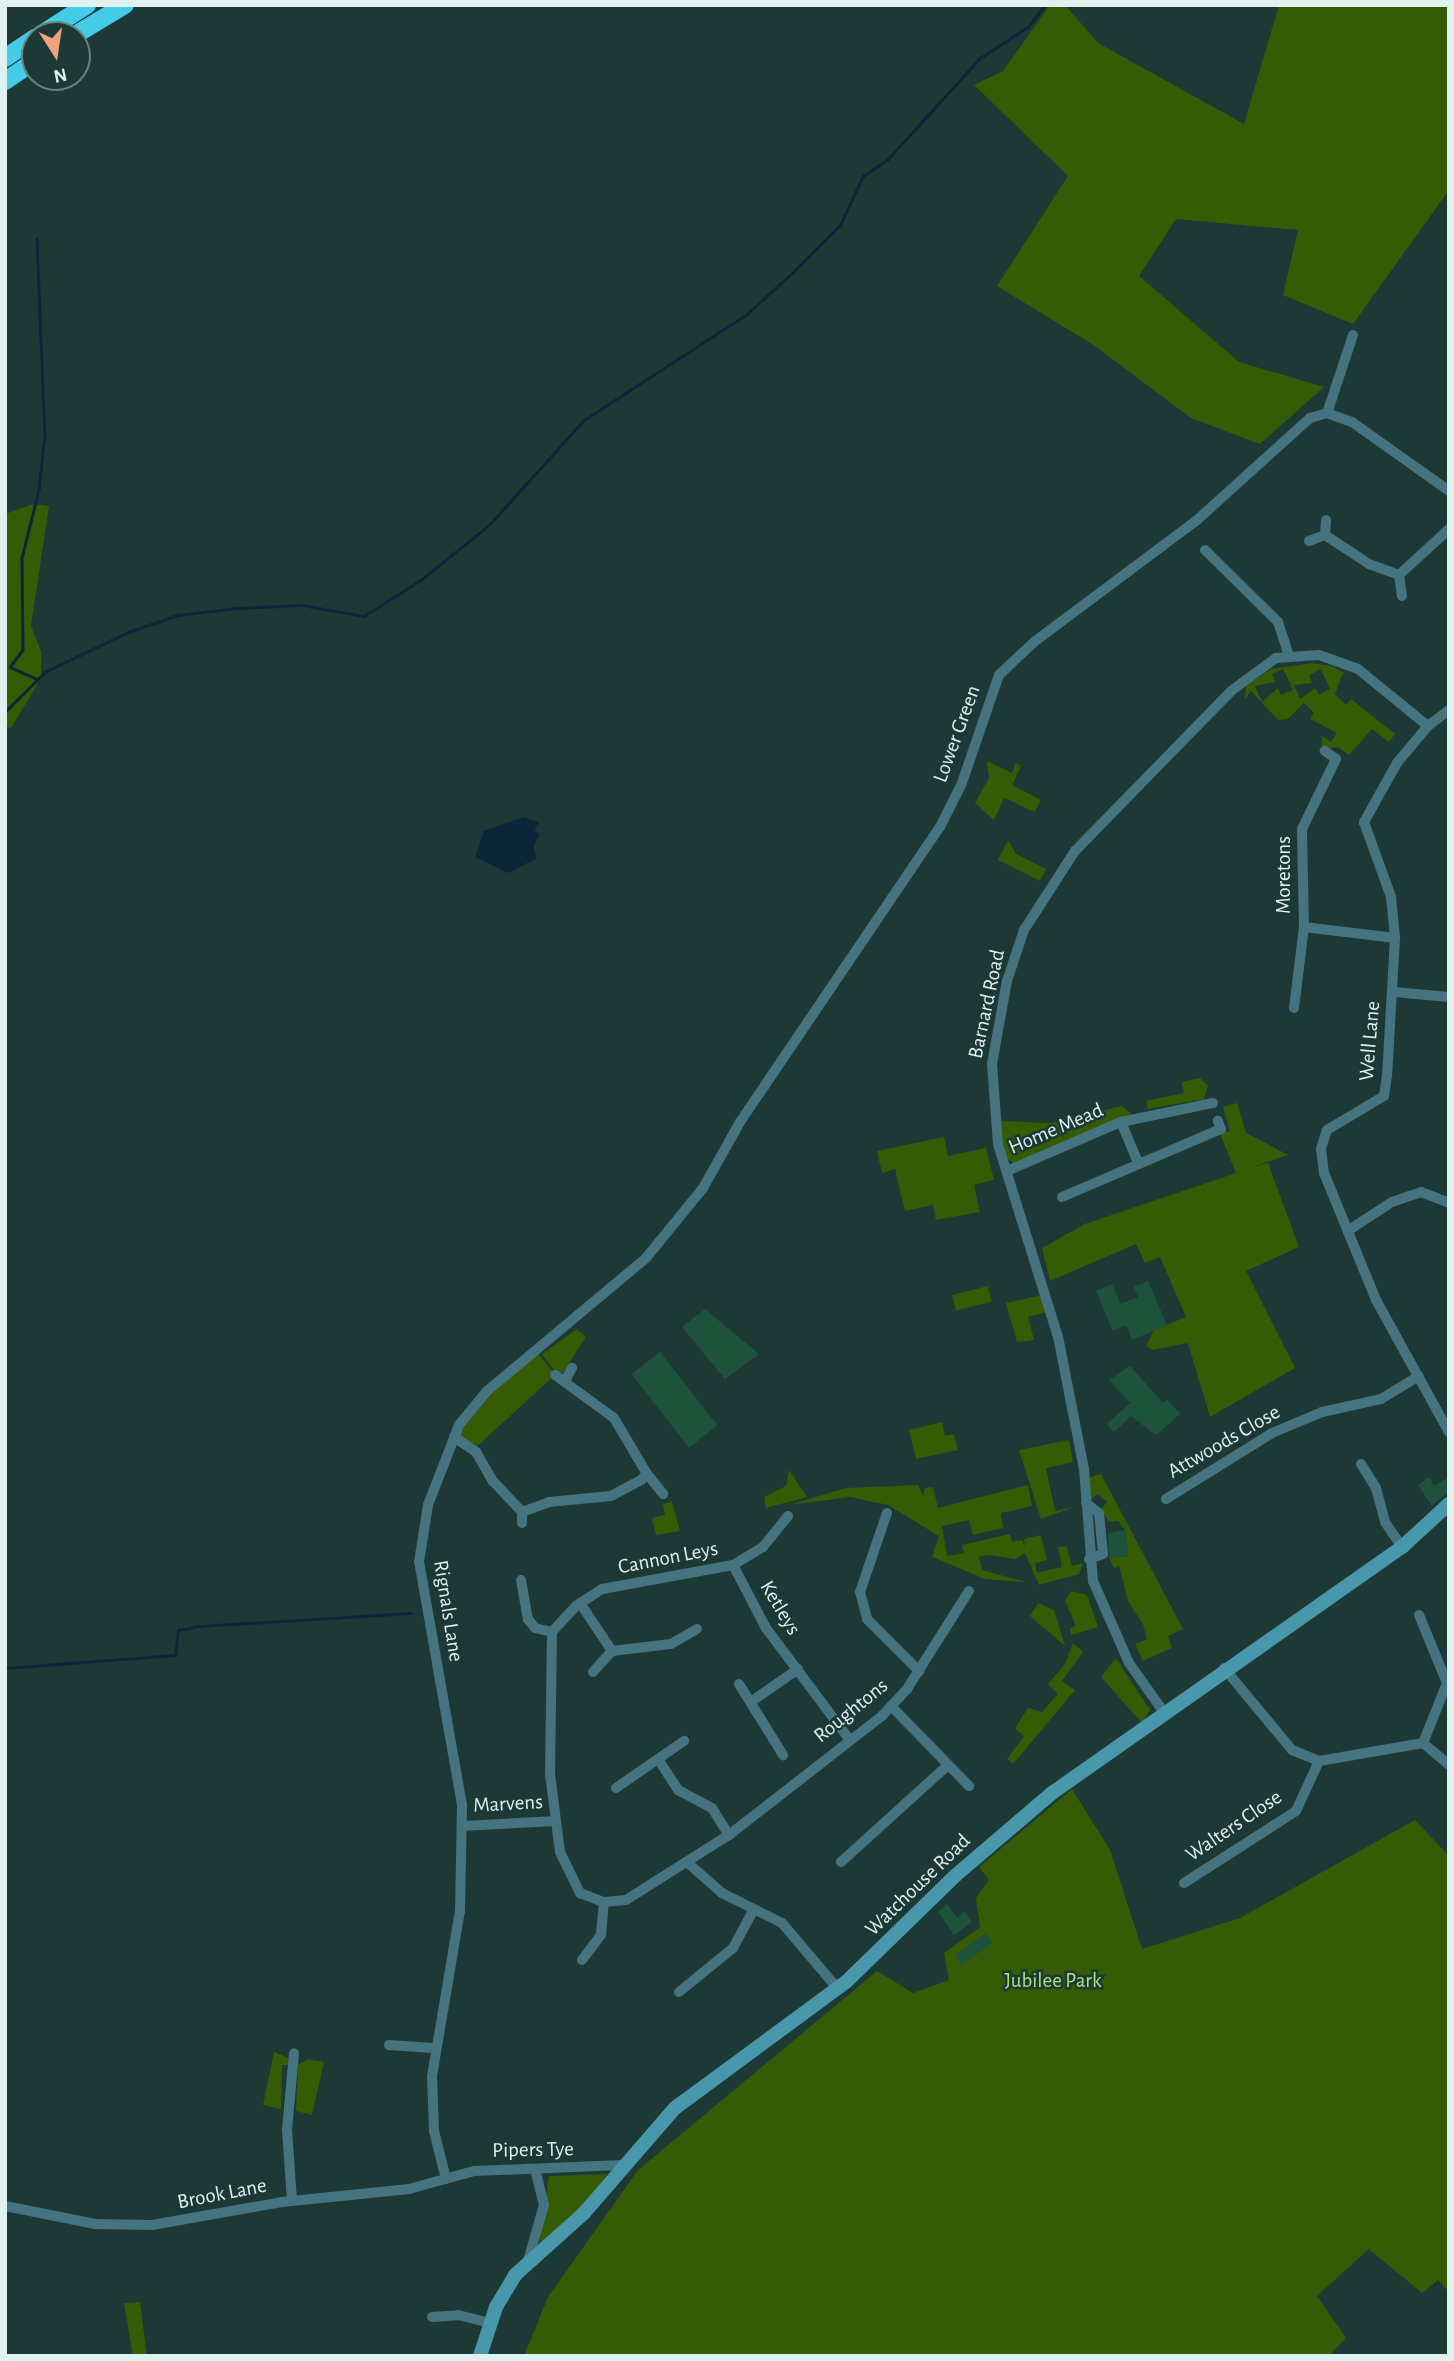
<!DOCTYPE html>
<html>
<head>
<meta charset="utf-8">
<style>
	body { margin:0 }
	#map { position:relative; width:1454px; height:2361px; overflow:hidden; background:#1d3936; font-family:"Alegreya Sans",sans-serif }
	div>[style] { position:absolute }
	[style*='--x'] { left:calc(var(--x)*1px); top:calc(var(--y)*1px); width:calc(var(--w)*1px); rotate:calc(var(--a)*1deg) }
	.green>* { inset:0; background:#355b05; transform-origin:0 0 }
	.water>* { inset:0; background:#0b2639 }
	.stream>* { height:2.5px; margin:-1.25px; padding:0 1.25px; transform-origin:1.25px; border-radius:1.25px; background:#0b2639 }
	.building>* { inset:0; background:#1d533a; transform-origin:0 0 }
	.street>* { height:10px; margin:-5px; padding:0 5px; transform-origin:5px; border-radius:5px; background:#45737f }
	.secondary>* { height:14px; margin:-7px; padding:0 7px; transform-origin:7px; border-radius:7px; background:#4897aa }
	.highway>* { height:18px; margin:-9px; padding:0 9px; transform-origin:9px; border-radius:9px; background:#44cbe8 }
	span { translate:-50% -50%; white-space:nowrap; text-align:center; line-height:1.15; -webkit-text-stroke:5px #1d3936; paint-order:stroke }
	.street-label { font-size:21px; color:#e1f1ef }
	.park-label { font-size:21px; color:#a9e379 }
	.frame { position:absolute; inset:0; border:7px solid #e1f1ef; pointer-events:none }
	.north { position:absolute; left:21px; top:21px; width:70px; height:70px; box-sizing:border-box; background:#1d3936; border:2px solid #6b8380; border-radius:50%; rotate:168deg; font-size:19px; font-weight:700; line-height:28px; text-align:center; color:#e1f1ef }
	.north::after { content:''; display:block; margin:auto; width:24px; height:32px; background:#f0a278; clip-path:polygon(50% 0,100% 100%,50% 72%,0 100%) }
</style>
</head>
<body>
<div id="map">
	<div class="green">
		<i style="clip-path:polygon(1050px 5px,1065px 5px,1098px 43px,1244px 124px,1279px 5px,1449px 5px,1449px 190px,1353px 324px,1283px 295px,1298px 230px,1176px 219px,1139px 276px,1239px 362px,1324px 387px,1260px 444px,1191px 418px,1095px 346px,997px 286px,1068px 176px,974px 85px,1003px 71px)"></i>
		<i style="clip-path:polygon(33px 504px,49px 506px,31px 626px,41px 651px,41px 678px,11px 728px,5px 726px,5px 514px)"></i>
		<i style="clip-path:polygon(evenodd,1312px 663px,1331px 666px,1352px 677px,1343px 673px,1335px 694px,1346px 705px,1351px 699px,1395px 734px,1389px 742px,1372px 729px,1349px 755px,1338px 747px,1322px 749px,1322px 736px,1331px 742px,1337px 733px,1310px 719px,1314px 713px,1304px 703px,1288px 719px,1278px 720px,1251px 691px,1245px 699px,1246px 686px,1271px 669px,1312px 663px,1283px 669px,1293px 690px,1281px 695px,1278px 688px,1262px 702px,1255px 686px,1275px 682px,1272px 674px,1283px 669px,1312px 663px,1321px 669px,1330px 689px,1319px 695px,1315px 688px,1300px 699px,1294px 685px,1312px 683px,1309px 675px,1321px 669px)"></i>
		<i style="clip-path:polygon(987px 761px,1012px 773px,1016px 763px,1021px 766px,1012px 785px,1041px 800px,1035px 812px,1004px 798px,994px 820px,975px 803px,989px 778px)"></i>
		<i style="clip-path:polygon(1008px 840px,1016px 854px,1046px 869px,1040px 881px,998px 860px)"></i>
		<i style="clip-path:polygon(1200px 1078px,1208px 1086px,1204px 1099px,1148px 1109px,1146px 1101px,1184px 1093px,1182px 1082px)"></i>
		<i style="clip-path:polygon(1237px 1103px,1246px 1133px,1288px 1155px,1252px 1167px,1268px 1163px,1299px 1247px,1246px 1271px,1295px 1368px,1210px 1417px,1188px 1343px,1152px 1350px,1146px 1346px,1154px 1330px,1186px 1317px,1160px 1257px,1145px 1263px,1136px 1244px,1050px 1281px,1042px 1248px,1085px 1224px,1236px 1173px,1220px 1134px,1230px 1131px,1223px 1107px)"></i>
		<i style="clip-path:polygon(1122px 1106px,1132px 1114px,1016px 1164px,1003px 1157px,995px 1121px,1052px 1123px)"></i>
		<i style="clip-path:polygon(944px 1137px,948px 1156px,986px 1148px,994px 1180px,974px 1185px,980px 1212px,936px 1220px,933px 1205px,905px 1211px,895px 1169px,882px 1173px,877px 1151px)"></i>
		<i style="left:988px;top:1286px;width:16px;height:37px;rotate:76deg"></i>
		<i style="clip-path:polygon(1042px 1295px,1047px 1312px,1028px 1317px,1034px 1340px,1017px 1342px,1006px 1303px)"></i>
		<i style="clip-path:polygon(577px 1329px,586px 1337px,562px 1374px,556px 1373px,542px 1354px)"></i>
		<i style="clip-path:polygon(536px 1351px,555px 1375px,473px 1450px,454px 1437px,466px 1414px)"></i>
		<i style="clip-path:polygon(942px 1422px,945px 1436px,954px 1434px,958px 1450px,916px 1459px,909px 1430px)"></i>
		<i style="clip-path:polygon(1069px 1440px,1073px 1462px,1046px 1468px,1055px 1511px,1074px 1507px,1041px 1519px,1019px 1450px)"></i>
		<i style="clip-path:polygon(789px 1470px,807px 1497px,766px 1508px,764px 1497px,786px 1486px)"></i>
		<i style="clip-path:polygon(1101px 1474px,1183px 1629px,1168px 1636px,1172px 1648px,1143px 1661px,1135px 1644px,1147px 1639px,1143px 1624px,1128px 1601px,1119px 1566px,1114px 1568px,1109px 1558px,1128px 1556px,1125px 1530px,1118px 1521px,1109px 1522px,1101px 1509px,1107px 1502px,1098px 1494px,1092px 1499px,1089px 1495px,1087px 1478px)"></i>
		<i style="clip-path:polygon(918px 1485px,923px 1496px,925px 1488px,933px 1487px,938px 1508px,1028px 1485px,1032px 1506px,1001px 1513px,1003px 1528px,973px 1535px,969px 1520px,942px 1526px,947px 1556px,964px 1553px,962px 1545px,1010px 1534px,1012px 1542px,1022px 1540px,1025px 1547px,1024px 1539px,1041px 1535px,1047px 1560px,1035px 1563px,1037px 1573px,1062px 1567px,1058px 1547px,1067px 1546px,1072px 1566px,1083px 1563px,1079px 1574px,1039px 1585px,1025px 1553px,1015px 1559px,988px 1555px,979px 1557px,982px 1570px,1025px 1582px,985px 1579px,932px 1557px,939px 1536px,888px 1505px,850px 1497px,789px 1505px,846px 1488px)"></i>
		<i style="clip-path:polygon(672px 1502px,680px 1531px,656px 1535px,652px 1518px,665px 1515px,663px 1504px)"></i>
		<i style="clip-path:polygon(1071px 1591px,1087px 1595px,1098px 1627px,1071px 1635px,1070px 1628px,1076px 1626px,1065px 1601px)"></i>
		<i style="clip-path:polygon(1038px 1603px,1054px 1610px,1065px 1646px,1030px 1616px)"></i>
		<i style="clip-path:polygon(1073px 1643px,1083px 1652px,1062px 1681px,1075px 1690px,1013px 1764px,1007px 1759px,1024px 1736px,1015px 1728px,1028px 1708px,1042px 1712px,1058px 1694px,1048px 1684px,1065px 1664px)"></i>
		<i style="clip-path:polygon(1116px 1658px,1150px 1710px,1142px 1723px,1101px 1677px)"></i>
		<i style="clip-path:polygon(1072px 1789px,1110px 1850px,1142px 1949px,1240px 1918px,1415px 1820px,1449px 1856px,1449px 2292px,1438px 2280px,1422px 2293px,1369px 2249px,1317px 2296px,1346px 2338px,1329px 2356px,524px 2356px,548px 2297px,638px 2170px,877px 1971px,913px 1993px,949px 1980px,944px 1953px,980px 1927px,976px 1898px,989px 1880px,979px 1867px)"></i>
		<i style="clip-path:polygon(274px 2052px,288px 2058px,289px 2065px,282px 2065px,281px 2109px,263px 2105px)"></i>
		<i style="clip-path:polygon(308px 2059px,324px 2062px,312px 2115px,296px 2111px,298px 2065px)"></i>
		<i style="clip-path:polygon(607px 2174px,588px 2202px,539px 2246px,549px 2176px)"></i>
		<i style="clip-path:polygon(140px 2302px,147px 2356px,133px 2356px,124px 2303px)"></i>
	</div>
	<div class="water">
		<i style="clip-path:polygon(523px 817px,539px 822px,534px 830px,540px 834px,533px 848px,537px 858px,508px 873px,475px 857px,484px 831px)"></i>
	</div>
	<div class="stream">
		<i style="--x:37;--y:239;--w:196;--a:87.7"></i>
		<i style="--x:45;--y:435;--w:55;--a:96.2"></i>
		<i style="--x:39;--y:490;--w:70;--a:104"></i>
		<i style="--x:22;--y:558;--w:92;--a:89.4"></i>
		<i style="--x:23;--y:650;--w:21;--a:127"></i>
		<i style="--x:10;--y:667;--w:30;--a:24"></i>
		<i style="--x:5;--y:712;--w:57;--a:-45"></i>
		<i style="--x:45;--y:672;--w:92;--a:-25.7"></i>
		<i style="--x:128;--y:632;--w:53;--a:-18.8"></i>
		<i style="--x:178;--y:615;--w:59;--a:-6.8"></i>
		<i style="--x:237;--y:608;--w:65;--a:-2.6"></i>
		<i style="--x:302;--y:605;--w:63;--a:10.1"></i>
		<i style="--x:364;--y:616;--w:69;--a:-32.5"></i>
		<i style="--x:422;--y:579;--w:86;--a:-38.9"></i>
		<i style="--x:489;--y:525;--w:142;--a:-47.9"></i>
		<i style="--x:584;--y:420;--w:194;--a:-33"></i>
		<i style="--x:747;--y:314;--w:62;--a:-42.4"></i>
		<i style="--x:793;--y:272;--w:66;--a:-45"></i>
		<i style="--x:840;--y:225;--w:54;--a:-64.9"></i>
		<i style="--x:863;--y:176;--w:30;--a:-34"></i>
		<i style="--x:888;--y:159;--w:137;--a:-47.7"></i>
		<i style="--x:980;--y:58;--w:57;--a:-32.9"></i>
		<i style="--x:1028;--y:27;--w:28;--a:-52"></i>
		<i style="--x:5;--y:1668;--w:170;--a:-4.4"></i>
		<i style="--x:175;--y:1655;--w:25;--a:-83"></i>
		<i style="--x:178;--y:1630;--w:22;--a:-10"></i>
		<i style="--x:200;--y:1626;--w:211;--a:-3.5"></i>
	</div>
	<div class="building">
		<i style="clip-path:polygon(1148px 1281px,1167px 1325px,1132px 1340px,1126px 1325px,1113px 1331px,1096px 1291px,1112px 1284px,1121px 1304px,1138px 1297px,1134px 1287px)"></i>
		<i style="clip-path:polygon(705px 1309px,759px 1354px,725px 1379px,682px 1327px)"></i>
		<i style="left:660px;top:1352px;width:93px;height:36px;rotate:52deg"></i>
		<i style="clip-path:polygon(1130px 1366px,1163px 1403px,1167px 1399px,1180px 1414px,1156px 1435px,1131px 1416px,1114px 1432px,1107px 1424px,1130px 1403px,1109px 1380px)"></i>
		<i style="clip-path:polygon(1429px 1477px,1434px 1486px,1449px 1477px,1449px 1491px,1432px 1506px,1418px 1485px)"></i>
		<i style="clip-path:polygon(1125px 1530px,1128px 1556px,1109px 1558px,1108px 1533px)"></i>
		<i style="clip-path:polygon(947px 1904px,957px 1918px,965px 1912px,972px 1922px,954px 1935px,938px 1912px)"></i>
		<i style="left:986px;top:1933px;width:12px;height:38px;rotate:55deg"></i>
	</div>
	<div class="street">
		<i style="--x:1353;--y:335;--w:82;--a:108.4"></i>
		<i style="--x:1327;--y:413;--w:27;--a:20"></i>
		<i style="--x:1352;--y:422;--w:119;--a:35.4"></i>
		<i style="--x:1325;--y:535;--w:53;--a:33.4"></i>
		<i style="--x:1369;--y:564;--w:32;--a:20"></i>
		<i style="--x:1309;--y:541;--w:17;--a:-21"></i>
		<i style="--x:1325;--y:535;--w:15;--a:-86"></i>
		<i style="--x:1205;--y:550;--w:103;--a:44.6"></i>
		<i style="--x:1278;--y:622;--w:35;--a:72"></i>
		<i style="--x:1402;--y:596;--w:21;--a:-98"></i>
		<i style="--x:1399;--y:575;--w:68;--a:-42.6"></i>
		<i style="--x:1449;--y:710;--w:26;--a:143"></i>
		<i style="--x:1428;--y:726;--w:48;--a:130"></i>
		<i style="--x:1397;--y:763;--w:68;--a:119.2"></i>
		<i style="--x:1364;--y:822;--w:80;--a:70.2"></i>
		<i style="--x:1391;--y:897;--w:41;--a:84.4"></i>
		<i style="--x:1395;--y:938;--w:137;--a:93.3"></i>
		<i style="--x:1387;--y:1075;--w:21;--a:98"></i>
		<i style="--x:1384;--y:1096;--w:66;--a:149.2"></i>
		<i style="--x:1327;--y:1130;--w:20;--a:108"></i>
		<i style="--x:1321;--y:1149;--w:24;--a:83"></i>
		<i style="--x:1324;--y:1173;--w:137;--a:67.7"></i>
		<i style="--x:1376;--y:1300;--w:151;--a:61.1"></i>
		<i style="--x:1304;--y:927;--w:92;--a:6.9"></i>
		<i style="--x:1394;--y:992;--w:55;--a:5.2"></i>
		<i style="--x:1294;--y:1008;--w:82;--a:-83"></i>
		<i style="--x:1304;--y:927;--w:98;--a:-91.2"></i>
		<i style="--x:1302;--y:829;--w:78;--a:-64.1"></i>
		<i style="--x:1336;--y:759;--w:14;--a:-144"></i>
		<i style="--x:1121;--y:1122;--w:41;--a:67.2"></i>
		<i style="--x:1007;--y:1171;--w:124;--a:-23.3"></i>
		<i style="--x:1121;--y:1122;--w:94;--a:-11.7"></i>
		<i style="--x:1062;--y:1197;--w:173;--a:-23.2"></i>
		<i style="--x:1221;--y:1129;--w:9;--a:-111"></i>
		<i style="--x:1349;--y:1230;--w:51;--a:-33.1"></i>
		<i style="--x:1392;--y:1202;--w:31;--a:-19"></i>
		<i style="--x:1421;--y:1192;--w:30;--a:21"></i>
		<i style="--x:565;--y:1381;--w:15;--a:-62"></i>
		<i style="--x:454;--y:1437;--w:27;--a:34"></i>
		<i style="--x:476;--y:1452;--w:34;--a:60"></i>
		<i style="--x:493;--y:1481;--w:42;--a:46.9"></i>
		<i style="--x:522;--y:1512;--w:29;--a:-20"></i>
		<i style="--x:549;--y:1502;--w:62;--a:-5.5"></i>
		<i style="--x:611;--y:1496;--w:34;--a:-28"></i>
		<i style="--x:641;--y:1480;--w:8;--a:-45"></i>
		<i style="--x:647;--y:1474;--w:65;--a:-120.5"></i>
		<i style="--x:614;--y:1418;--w:73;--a:-143.9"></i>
		<i style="--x:1361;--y:1464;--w:28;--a:58"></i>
		<i style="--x:1376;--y:1488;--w:35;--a:75"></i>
		<i style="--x:1385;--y:1522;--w:30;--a:56"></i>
		<i style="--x:647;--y:1474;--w:26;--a:51"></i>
		<i style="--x:1166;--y:1499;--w:125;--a:-31.9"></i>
		<i style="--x:1272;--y:1433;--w:54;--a:-22.8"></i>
		<i style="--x:1322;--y:1412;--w:60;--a:-12.4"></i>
		<i style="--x:1381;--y:1399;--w:44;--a:-31.2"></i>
		<i style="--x:1086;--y:1503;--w:16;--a:38"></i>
		<i style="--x:1099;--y:1513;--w:41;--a:84.4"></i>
		<i style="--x:1103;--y:1554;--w:15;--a:160"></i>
		<i style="--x:522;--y:1512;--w:11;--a:90"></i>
		<i style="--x:887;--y:1513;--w:83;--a:108.9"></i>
		<i style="--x:860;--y:1592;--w:28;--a:75"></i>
		<i style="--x:867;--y:1619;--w:74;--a:45"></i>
		<i style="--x:788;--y:1516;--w:40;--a:129"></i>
		<i style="--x:763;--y:1547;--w:35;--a:149"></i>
		<i style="--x:733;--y:1565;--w:133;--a:169.6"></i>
		<i style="--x:602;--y:1589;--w:30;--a:147"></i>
		<i style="--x:577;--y:1605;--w:37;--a:133"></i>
		<i style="--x:552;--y:1632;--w:142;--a:90.8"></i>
		<i style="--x:550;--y:1774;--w:79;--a:82.7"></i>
		<i style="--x:560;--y:1852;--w:46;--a:64"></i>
		<i style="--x:580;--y:1893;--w:26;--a:21"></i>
		<i style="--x:604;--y:1902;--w:22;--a:-5"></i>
		<i style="--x:626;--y:1900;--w:122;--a:-32.3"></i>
		<i style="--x:729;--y:1835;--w:194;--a:-37.9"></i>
		<i style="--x:882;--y:1716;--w:37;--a:-47"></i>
		<i style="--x:907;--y:1689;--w:116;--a:-57.7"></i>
		<i style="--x:733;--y:1565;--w:71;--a:62.4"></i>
		<i style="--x:766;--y:1628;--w:139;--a:53.2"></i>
		<i style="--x:521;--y:1580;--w:40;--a:80"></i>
		<i style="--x:528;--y:1619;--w:11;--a:52"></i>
		<i style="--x:535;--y:1628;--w:17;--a:13"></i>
		<i style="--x:580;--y:1603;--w:58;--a:56.3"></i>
		<i style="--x:1419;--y:1615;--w:74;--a:67.6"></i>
		<i style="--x:1447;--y:1683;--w:65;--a:111.8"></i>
		<i style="--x:1224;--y:1668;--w:107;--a:50.3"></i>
		<i style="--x:1292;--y:1750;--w:29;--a:22"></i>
		<i style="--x:1319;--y:1761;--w:106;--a:-9.8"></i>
		<i style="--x:1423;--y:1743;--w:34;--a:40"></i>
		<i style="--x:593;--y:1672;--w:28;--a:-48"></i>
		<i style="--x:612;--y:1651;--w:59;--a:-6.8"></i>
		<i style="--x:671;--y:1644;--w:30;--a:-30"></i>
		<i style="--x:739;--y:1684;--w:84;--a:58.2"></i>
		<i style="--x:752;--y:1701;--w:56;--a:-34.8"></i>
		<i style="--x:891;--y:1706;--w:112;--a:45.7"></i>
		<i style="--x:1163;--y:1711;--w:59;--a:-125.3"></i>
		<i style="--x:1129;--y:1663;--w:90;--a:-113.7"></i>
		<i style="--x:1093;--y:1581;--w:112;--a:-94.6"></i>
		<i style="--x:1084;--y:1469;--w:135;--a:-101.1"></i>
		<i style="--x:1058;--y:1337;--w:202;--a:-107.3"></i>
		<i style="--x:998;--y:1144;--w:80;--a:-94.3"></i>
		<i style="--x:992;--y:1064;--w:84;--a:-79.8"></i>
		<i style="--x:1007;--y:981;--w:54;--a:-71.6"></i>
		<i style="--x:1024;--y:930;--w:94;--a:-57.2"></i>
		<i style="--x:1075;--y:851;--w:223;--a:-45.7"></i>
		<i style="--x:1231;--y:691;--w:56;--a:-36.3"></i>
		<i style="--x:1276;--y:658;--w:43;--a:-4"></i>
		<i style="--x:1319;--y:655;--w:41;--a:19.7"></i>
		<i style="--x:1358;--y:669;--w:90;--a:39.2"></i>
		<i style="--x:658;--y:1759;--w:37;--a:57"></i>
		<i style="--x:678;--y:1790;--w:38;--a:28"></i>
		<i style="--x:712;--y:1808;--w:32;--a:58"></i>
		<i style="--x:616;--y:1788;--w:83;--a:-34.7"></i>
		<i style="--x:462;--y:1826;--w:94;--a:-3"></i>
		<i style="--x:841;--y:1862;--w:143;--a:-42.2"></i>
		<i style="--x:688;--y:1863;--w:45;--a:41.4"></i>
		<i style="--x:722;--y:1893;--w:67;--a:26.6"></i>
		<i style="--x:782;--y:1923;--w:87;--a:49.7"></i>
		<i style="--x:1184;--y:1883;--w:133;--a:-32.7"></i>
		<i style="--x:1296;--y:1811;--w:55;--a:-65.3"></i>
		<i style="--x:582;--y:1960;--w:31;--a:-53"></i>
		<i style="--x:601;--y:1935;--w:33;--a:-85"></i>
		<i style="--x:679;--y:1992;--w:70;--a:-39.2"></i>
		<i style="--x:733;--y:1948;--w:44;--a:-61.7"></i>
		<i style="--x:389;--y:2045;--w:44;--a:3.9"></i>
		<i style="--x:446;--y:2179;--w:49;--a:-104"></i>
		<i style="--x:434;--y:2131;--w:55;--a:-92.1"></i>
		<i style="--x:432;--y:2076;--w:167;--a:-80.4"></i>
		<i style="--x:460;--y:1911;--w:106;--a:-88.9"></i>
		<i style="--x:462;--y:1805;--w:247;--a:-100"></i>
		<i style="--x:419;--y:1562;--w:58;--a:-81"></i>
		<i style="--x:428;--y:1505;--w:86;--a:-68.8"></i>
		<i style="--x:459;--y:1425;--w:44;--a:-50.5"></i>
		<i style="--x:487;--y:1391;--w:207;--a:-39.9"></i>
		<i style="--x:646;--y:1258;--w:90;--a:-50.8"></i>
		<i style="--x:703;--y:1188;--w:76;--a:-60.7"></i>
		<i style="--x:740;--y:1122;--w:356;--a:-55.9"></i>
		<i style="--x:940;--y:827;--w:49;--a:-63.4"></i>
		<i style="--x:962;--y:783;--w:114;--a:-71.1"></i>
		<i style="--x:999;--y:675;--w:48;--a:-43.3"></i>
		<i style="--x:1034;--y:642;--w:202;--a:-36.8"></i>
		<i style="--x:1196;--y:521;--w:154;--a:-42.1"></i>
		<i style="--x:1310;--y:418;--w:18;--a:-16"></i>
		<i style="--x:292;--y:2201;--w:71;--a:-94"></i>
		<i style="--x:287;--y:2130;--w:77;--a:-84.8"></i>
		<i style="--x:5;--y:2206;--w:92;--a:11.3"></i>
		<i style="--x:95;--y:2224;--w:57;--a:1"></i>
		<i style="--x:152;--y:2225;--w:132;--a:-10"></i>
		<i style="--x:282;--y:2202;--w:128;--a:-5.8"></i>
		<i style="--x:409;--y:2189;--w:67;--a:-15.5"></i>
		<i style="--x:474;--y:2171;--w:148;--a:-2.3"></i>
		<i style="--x:528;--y:2261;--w:58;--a:-74.1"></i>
		<i style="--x:544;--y:2205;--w:37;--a:-104"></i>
		<i style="--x:432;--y:2317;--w:26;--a:-4"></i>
		<i style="--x:458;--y:2315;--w:33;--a:14"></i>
	</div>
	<div class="secondary">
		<i style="--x:480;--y:2356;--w:52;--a:-71.9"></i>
		<i style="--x:496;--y:2307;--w:37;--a:-59"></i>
		<i style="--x:515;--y:2275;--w:93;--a:-41.9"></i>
		<i style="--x:584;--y:2213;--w:139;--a:-49.1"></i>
		<i style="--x:675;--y:2108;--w:212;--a:-36.4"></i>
		<i style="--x:846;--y:1982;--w:153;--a:-44.2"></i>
		<i style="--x:956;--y:1875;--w:126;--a:-40.5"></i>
		<i style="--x:1052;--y:1793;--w:428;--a:-35.1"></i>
		<i style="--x:1402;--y:1547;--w:64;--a:-42.5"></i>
	</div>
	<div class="highway">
		<i style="--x:40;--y:35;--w:56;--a:-32.6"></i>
		<i style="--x:75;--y:35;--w:58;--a:-31"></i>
		<i style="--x:5;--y:58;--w:36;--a:-34"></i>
		<i style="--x:5;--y:81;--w:36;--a:-34"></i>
	</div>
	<div class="street-label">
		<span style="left:957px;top:734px;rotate:-70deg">Lower Green</span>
		<span style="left:1284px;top:875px;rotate:-90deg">Moretons</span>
		<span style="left:987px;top:1004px;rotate:-78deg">Barnard Road</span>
		<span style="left:1370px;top:1041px;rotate:-85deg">Well Lane</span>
		<span style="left:1056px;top:1129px;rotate:-23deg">Home Mead</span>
		<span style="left:1224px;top:1442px;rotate:-30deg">Attwoods Close</span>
		<span style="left:668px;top:1558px;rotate:-11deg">Cannon Leys</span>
		<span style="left:780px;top:1608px;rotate:59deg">Ketleys</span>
		<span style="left:448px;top:1611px;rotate:81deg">Rignals Lane</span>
		<span style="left:851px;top:1711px;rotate:-39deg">Roughtons</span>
		<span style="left:508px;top:1804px;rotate:-3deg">Marvens</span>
		<span style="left:1234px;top:1826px;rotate:-34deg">Walters Close</span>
		<span style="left:918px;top:1885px;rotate:-44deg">Watchouse Road</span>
		<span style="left:533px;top:2150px;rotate:-1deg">Pipers Tye</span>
		<span style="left:222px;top:2194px;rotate:-11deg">Brook Lane</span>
	</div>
	<div class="park-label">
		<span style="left:1053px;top:1981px">Jubilee Park</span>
	</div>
	<div class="frame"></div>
	<div class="north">N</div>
</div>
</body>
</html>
